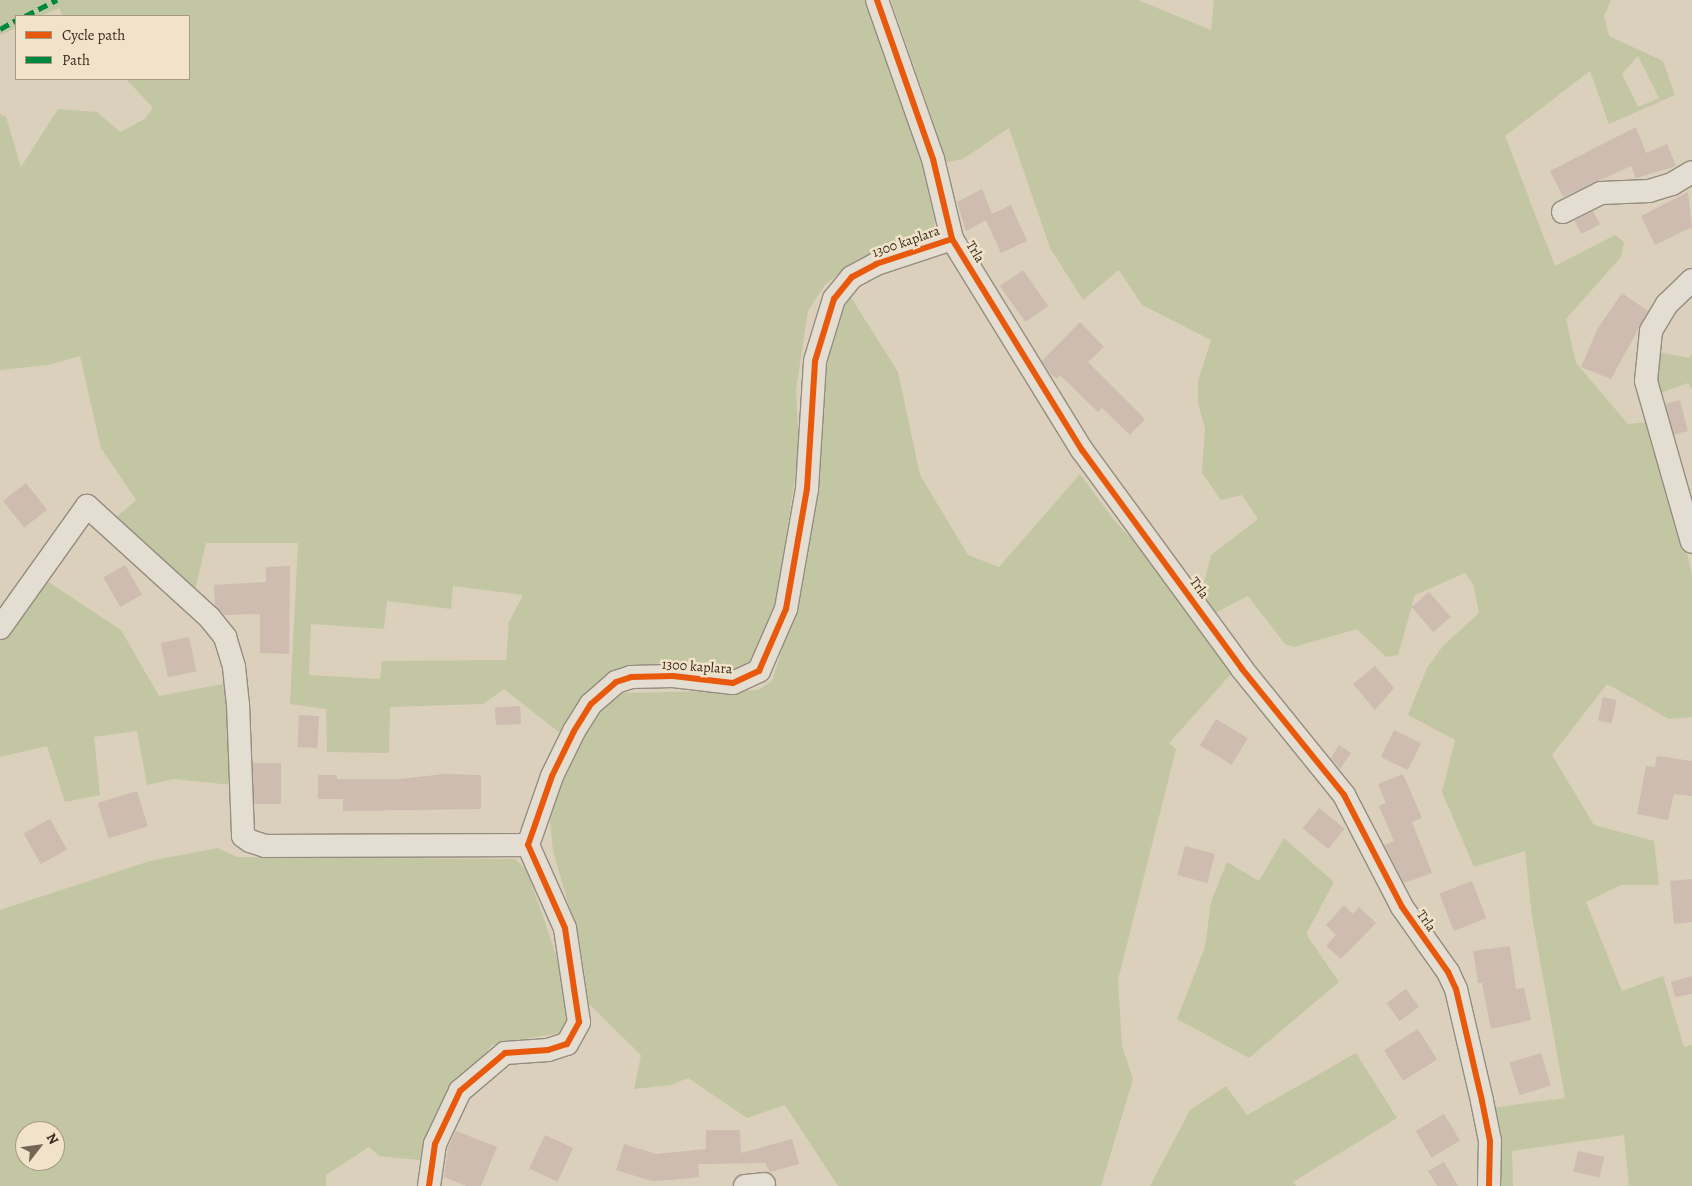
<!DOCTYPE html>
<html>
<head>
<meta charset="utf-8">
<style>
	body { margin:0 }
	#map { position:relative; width:1692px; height:1186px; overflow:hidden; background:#dbd0bb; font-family:Alegreya,serif }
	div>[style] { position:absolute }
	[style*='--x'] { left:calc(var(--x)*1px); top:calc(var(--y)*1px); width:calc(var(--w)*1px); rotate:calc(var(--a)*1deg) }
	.green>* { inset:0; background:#c3c6a3 }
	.building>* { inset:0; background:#cdbcaf; transform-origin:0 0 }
	.roads { filter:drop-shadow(1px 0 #958c7f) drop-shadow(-1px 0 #958c7f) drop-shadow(0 1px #958c7f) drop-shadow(0 -1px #958c7f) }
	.minor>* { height:22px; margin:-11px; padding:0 11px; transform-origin:11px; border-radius:11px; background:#e3ddd2 }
	.quiet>* { height:5px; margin-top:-2.5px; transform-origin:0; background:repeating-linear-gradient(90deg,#00873e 0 10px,transparent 0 15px) }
	.cycleway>* { height:6px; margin:-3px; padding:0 3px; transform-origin:3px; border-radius:3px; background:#e8590c }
	span { translate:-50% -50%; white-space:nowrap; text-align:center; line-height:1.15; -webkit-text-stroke:5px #f0e3ca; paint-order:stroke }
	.street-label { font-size:14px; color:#3c2b1e }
	.legend { position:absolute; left:15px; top:15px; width:175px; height:65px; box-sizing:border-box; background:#f0e3ca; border:1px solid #a89985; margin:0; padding:6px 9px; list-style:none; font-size:15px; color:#3c2b1e }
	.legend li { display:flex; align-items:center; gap:10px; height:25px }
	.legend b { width:25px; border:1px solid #a89985 }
	.north { position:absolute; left:15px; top:1121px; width:50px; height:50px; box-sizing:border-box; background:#f0e3ca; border:1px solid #a89985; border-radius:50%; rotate:60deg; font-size:14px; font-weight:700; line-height:20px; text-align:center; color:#3c2b1e }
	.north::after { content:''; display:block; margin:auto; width:18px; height:22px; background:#746555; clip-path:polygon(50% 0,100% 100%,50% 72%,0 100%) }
</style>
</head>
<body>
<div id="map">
	<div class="green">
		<i style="clip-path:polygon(evenodd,0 0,866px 0,922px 165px,935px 221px,933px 232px,925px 239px,870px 255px,841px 272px,825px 285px,808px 311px,796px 390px,799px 450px,776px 606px,761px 652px,747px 665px,731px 672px,627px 671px,564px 736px,504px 689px,483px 704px,390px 707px,389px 753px,327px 752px,326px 709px,290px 704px,298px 543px,206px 543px,194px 595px,113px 520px,136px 500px,101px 448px,80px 356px,48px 365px,0 370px,0 114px,6px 117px,21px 167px,58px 109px,97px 112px,120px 132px,145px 119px,153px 108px,126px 79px,189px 79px,189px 16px,63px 16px,59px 8px,41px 16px,16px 16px,16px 28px,0 35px,0 0,453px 586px,523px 595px,509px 622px,506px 660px,382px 661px,380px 679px,309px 675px,311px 624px,384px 629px,387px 601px,451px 609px,453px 586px)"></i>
		<i style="clip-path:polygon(evenodd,891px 0,1138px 0,1211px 30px,1214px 0,1611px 0,1604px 16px,1609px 36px,1663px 61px,1675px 95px,1609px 124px,1590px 71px,1505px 136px,1555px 266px,1615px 235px,1624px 242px,1621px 257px,1566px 319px,1576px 363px,1628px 424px,1646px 422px,1653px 451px,1677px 506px,1692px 576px,1692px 717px,1669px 719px,1607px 684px,1552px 755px,1594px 825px,1654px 841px,1659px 885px,1621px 885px,1586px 902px,1622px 991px,1663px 976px,1684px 1047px,1692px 1045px,1692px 1186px,1624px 1186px,1629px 1185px,1624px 1135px,1512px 1151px,1513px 1186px,1494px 1186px,1491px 1108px,1565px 1098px,1532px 917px,1525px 851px,1474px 867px,1442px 792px,1455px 740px,1408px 715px,1427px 668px,1443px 646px,1479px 613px,1473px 584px,1465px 573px,1415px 595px,1398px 655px,1386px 657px,1357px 629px,1294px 647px,1285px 644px,1248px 596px,1215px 613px,1202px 591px,1211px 555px,1258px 519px,1242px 495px,1221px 500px,1202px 473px,1205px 428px,1198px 404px,1198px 381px,1211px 340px,1142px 305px,1119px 270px,1083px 300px,1050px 248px,1009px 128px,963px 159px,943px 163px,936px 130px,891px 0,1638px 56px,1659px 98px,1638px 107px,1622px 74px,1638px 56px)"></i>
		<i style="clip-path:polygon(850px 296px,898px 372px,920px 475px,968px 555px,999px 567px,1080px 474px,1114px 520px,1167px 577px,1231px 674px,1169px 743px,1176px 749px,1118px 980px,1122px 1046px,1133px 1079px,1101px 1186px,838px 1186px,785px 1105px,747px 1118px,688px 1078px,671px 1085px,634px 1089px,641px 1055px,589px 1004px,580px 944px,553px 851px,549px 811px,595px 714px,623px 693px,758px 690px,772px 681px,801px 590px,828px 360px,839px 312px)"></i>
		<i style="clip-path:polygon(1658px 352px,1689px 358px,1692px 354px,1692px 390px,1688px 383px,1655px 395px)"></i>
		<i style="clip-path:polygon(47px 581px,121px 630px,159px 696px,228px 683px,232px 785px,174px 779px,147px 785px,137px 731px,94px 737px,100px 795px,65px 802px,47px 746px,0 757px,0 641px)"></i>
		<i style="clip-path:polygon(1284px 838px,1334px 882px,1306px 934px,1339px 982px,1249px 1058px,1177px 1019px,1205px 947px,1211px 902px,1227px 862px,1259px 881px)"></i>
		<i style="clip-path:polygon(evenodd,218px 848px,237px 857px,515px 859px,527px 870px,568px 990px,571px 1022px,564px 1032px,492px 1045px,433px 1121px,420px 1160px,379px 1156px,369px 1147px,326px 1175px,326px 1186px,0 1186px,0 910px,150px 861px,218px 848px,25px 1131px,55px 1131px,55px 1161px,25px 1161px,25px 1131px)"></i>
		<i style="clip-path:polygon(1356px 1053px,1397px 1118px,1293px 1182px,1296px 1186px,1150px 1186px,1190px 1110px,1226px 1086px,1247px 1115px)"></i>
	</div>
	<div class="building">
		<i style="clip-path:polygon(1636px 127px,1646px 153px,1667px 144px,1676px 166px,1636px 178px,1631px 166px,1563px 197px,1550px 171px)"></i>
		<i style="clip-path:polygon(982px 189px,992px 214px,1011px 205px,1027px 241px,1001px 253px,986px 220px,966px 231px,957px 202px)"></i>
		<i style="clip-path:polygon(1688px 192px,1692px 227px,1655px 245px,1641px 216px)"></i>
		<i style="left:1593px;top:211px;width:15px;height:21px;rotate:62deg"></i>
		<i style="left:1023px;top:270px;width:44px;height:28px;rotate:55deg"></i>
		<i style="clip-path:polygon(1622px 293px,1648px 311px,1611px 379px,1581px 367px,1598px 328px)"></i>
		<i style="clip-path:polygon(1080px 322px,1104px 347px,1088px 362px,1145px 419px,1130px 435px,1102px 408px,1098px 412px,1060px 375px,1057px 379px,1050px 373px,1042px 361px)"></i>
		<i style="left:1680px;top:400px;width:32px;height:15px;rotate:76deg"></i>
		<i style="left:26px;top:483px;width:34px;height:29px;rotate:52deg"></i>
		<i style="left:125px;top:565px;width:34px;height:25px;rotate:60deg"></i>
		<i style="clip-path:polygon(290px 566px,289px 654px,260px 653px,260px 614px,224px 615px,215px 605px,214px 585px,266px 582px,266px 567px)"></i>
		<i style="left:1429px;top:592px;width:33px;height:23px;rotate:49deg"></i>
		<i style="left:189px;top:637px;width:35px;height:29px;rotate:78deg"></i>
		<i style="clip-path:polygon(1375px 666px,1394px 688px,1375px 710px,1353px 684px)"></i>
		<i style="left:1603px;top:697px;width:14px;height:24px;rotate:12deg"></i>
		<i style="left:520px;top:706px;width:18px;height:25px;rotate:87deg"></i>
		<i style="left:299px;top:715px;width:20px;height:32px;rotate:3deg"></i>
		<i style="left:1216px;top:719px;width:37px;height:31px;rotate:31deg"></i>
		<i style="left:1394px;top:730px;width:30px;height:30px;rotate:26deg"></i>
		<i style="clip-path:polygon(1339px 745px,1351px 753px,1340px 769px,1331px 758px)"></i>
		<i style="clip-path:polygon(1657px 756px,1692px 761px,1692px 796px,1674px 794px,1668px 820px,1637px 814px,1646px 766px,1655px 767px)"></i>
		<i style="left:253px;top:763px;width:28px;height:41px"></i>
		<i style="clip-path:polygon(445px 774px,481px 775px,481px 809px,343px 811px,343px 799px,318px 799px,318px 775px,337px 775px,337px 779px,399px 779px)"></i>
		<i style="clip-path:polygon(1403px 774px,1422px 818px,1412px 822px,1432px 873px,1404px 883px,1384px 845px,1394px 841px,1379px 806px,1386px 803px,1378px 784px)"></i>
		<i style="left:137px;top:791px;width:37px;height:41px;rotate:73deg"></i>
		<i style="left:1319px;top:808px;width:33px;height:26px;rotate:39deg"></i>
		<i style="left:50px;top:819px;width:35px;height:30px;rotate:61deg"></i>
		<i style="left:1185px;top:846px;width:31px;height:30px;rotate:15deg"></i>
		<i style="clip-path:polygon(1692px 879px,1692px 922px,1674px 924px,1670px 881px)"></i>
		<i style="left:1472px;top:881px;width:40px;height:35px;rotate:69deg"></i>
		<i style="clip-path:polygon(1344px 905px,1353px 914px,1359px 907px,1376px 923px,1341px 959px,1326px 946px,1336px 935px,1326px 925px)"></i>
		<i style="clip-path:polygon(1510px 946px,1516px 989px,1524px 988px,1531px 1020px,1491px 1029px,1482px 983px,1478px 983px,1473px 951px)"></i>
		<i style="clip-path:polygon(1692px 976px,1692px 994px,1675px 997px,1671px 982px)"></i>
		<i style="left:1406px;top:989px;width:22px;height:24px;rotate:54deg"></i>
		<i style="left:1418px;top:1029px;width:36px;height:40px;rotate:58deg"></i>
		<i style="left:1541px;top:1053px;width:34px;height:33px;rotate:73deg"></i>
		<i style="left:1444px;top:1114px;width:31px;height:33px;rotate:59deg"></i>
		<i style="clip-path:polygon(706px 1130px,740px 1130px,741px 1153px,792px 1139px,799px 1164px,770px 1172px,765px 1163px,698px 1164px,699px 1177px,672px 1180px,652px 1181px,616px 1170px,624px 1144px,656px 1154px,706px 1149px)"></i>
		<i style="clip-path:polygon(456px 1131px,497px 1147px,481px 1186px,466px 1186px,444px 1177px,448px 1148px)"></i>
		<i style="left:545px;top:1135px;width:31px;height:37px;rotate:25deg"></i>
		<i style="left:1578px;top:1151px;width:27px;height:21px;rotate:13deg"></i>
		<i style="clip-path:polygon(1444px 1162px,1458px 1186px,1437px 1186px,1428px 1171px)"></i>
	</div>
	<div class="roads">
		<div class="minor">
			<i style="--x:877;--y:0;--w:169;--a:70.6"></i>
			<i style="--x:933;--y:159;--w:82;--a:76.6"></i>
			<i style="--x:952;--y:239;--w:248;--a:58.4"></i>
			<i style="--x:1082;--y:450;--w:271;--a:53.8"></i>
			<i style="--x:1242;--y:669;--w:162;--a:51"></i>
			<i style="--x:1344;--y:795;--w:126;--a:62.6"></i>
			<i style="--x:1402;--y:907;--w:80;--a:54.7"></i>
			<i style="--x:1448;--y:972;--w:19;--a:65"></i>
			<i style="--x:1456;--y:989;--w:115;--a:76.9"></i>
			<i style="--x:1482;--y:1101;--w:41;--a:78.7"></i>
			<i style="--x:1490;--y:1141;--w:45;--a:91.3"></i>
			<i style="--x:1563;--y:212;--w:42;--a:-26.6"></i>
			<i style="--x:1601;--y:193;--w:48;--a:-2.4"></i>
			<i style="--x:1649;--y:191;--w:24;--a:-17"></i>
			<i style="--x:1672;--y:184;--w:23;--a:-31"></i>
			<i style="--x:1692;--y:280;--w:35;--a:136"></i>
			<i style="--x:1667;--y:304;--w:31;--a:121"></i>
			<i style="--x:1651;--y:331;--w:50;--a:95.7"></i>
			<i style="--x:1646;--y:381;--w:167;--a:74.1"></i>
			<i style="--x:0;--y:628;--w:150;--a:-54.5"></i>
			<i style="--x:87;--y:506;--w:165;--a:42.3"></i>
			<i style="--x:209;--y:617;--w:26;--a:51"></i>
			<i style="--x:225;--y:637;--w:31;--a:73"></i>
			<i style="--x:234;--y:667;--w:37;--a:84"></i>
			<i style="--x:238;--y:704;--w:132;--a:87.8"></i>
			<i style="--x:243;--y:836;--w:9;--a:36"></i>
			<i style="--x:250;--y:841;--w:16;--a:18"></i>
			<i style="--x:265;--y:846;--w:263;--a:-0.2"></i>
			<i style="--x:429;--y:1186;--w:42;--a:-81.9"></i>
			<i style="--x:435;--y:1144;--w:59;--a:-64.7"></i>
			<i style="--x:460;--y:1091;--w:59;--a:-40.2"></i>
			<i style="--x:505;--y:1053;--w:43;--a:-4"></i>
			<i style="--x:548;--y:1050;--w:20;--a:-18"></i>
			<i style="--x:567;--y:1044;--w:25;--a:-61"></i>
			<i style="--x:579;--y:1022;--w:95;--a:-98.5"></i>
			<i style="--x:565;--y:928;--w:91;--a:-114"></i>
			<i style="--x:528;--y:845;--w:73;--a:-70.8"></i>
			<i style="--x:552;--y:776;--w:50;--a:-63.9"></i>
			<i style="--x:574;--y:731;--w:32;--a:-58"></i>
			<i style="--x:591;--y:704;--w:33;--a:-41"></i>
			<i style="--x:616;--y:682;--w:16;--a:-18"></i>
			<i style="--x:631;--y:677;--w:42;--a:-1.4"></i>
			<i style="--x:673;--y:676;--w:60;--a:6.7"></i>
			<i style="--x:733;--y:683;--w:29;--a:-25"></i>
			<i style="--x:759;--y:671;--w:68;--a:-66.5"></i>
			<i style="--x:786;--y:609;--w:122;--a:-80.1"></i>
			<i style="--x:807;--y:489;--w:128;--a:-86.4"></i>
			<i style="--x:815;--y:361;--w:65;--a:-73"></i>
			<i style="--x:834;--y:299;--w:28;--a:-51"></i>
			<i style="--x:852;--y:277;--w:27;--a:-28"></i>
			<i style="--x:876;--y:264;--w:80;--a:-18.2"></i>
			<i style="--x:745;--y:1186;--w:19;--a:-6"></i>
		</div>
	</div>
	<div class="quiet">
		<i style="--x:25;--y:16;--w:36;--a:-27"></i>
		<i style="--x:0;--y:29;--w:18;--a:-29"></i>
	</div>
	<div class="cycleway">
		<i style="--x:877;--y:0;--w:169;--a:70.6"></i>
		<i style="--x:933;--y:159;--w:82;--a:76.6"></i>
		<i style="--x:952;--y:239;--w:248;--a:58.4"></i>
		<i style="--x:1082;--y:450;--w:271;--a:53.8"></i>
		<i style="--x:1242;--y:669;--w:162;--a:51"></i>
		<i style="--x:1344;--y:795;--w:126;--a:62.6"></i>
		<i style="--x:1402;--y:907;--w:80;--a:54.7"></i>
		<i style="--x:1448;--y:972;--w:19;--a:65"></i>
		<i style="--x:1456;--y:989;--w:115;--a:76.9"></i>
		<i style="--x:1482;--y:1101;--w:41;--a:78.7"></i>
		<i style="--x:1490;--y:1141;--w:45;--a:91.3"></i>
		<i style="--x:429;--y:1186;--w:42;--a:-81.9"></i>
		<i style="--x:435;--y:1144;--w:59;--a:-64.7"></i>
		<i style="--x:460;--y:1091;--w:59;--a:-40.2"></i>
		<i style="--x:505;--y:1053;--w:43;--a:-4"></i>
		<i style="--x:548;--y:1050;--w:20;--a:-18"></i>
		<i style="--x:567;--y:1044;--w:25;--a:-61"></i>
		<i style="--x:579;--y:1022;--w:95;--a:-98.5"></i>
		<i style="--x:565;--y:928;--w:91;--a:-114"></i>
		<i style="--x:528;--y:845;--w:73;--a:-70.8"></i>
		<i style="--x:552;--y:776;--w:50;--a:-63.9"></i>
		<i style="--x:574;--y:731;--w:32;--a:-58"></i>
		<i style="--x:591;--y:704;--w:33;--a:-41"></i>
		<i style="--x:616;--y:682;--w:16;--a:-18"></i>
		<i style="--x:631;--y:677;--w:42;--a:-1.4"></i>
		<i style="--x:673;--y:676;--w:60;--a:6.7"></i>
		<i style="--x:733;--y:683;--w:29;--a:-25"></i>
		<i style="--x:759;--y:671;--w:68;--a:-66.5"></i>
		<i style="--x:786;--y:609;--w:122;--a:-80.1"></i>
		<i style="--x:807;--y:489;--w:128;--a:-86.4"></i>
		<i style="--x:815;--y:361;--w:65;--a:-73"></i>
		<i style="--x:834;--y:299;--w:28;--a:-51"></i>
		<i style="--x:852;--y:277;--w:27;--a:-28"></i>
		<i style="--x:876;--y:264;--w:80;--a:-18.2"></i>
	</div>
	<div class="street-label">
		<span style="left:906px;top:242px;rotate:-19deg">1300 kaplara</span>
		<span style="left:975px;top:252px;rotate:59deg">Trla</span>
		<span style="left:1199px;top:588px;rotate:54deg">Trla</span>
		<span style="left:697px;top:667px;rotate:4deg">1300 kaplara</span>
		<span style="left:1426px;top:921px;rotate:55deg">Trla</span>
	</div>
	<ul class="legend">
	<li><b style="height:6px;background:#e8590c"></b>Cycle path</li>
	<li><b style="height:6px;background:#00873e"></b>Path</li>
	</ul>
	<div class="north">N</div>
</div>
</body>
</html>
